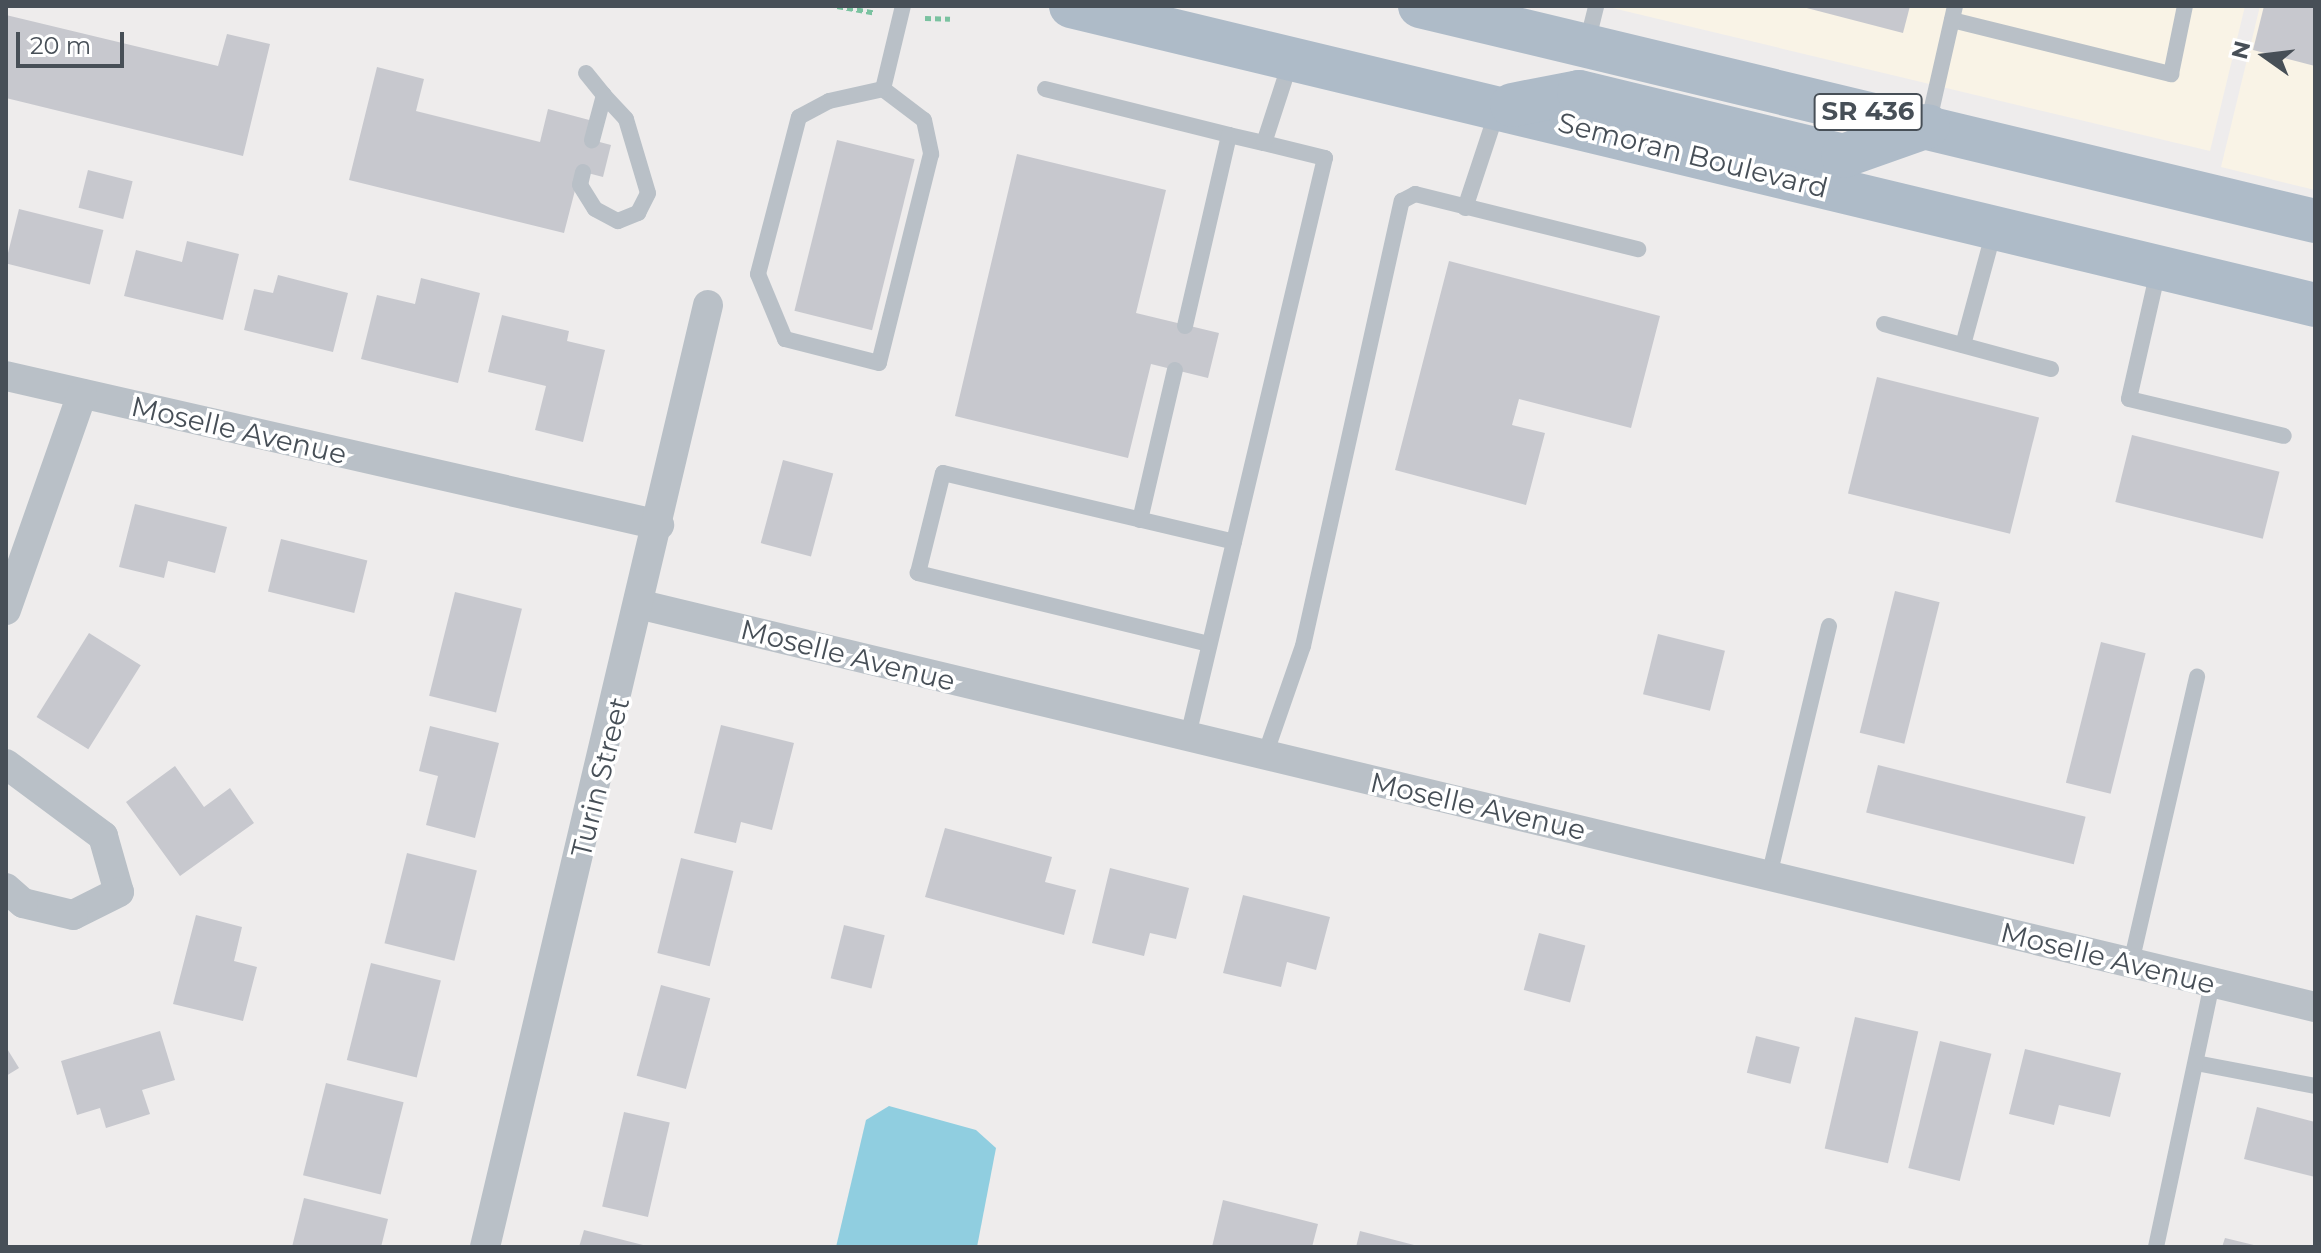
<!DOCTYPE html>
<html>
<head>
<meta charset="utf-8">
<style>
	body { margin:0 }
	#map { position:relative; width:2321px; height:1253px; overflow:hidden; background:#eeecec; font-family:Montserrat,sans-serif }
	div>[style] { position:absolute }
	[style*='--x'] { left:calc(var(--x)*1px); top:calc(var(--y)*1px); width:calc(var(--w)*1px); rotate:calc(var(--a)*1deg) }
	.commercial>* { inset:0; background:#f9f3e6 }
	.water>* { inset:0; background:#90cee0 }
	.building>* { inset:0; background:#c7c8ce; transform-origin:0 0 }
	.path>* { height:5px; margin-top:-2.5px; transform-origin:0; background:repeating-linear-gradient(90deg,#7ac2a0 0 6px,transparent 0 10px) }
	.service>* { height:16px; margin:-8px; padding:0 8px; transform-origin:8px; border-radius:8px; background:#b9c0c7 }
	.minor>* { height:30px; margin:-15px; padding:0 15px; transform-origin:15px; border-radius:15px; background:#b9c0c7 }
	.primary>* { height:44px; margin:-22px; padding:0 22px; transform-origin:22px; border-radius:22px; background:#aebbc8 }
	span { translate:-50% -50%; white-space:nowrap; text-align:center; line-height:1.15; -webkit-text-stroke:7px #fff; paint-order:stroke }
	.shield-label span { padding:2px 6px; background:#fff; border:2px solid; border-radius:6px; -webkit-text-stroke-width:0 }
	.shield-label { font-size:26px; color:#474f57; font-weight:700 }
	.street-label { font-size:28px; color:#474f57 }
	.frame { position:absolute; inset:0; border:8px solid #474f57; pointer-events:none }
	.north { position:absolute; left:2225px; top:16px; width:80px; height:80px; -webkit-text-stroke:6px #fff; paint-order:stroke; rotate:284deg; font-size:22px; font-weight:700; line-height:32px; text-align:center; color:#474f57 }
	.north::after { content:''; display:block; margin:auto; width:28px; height:36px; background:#474f57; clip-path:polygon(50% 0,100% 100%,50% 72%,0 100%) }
	.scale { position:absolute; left:16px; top:32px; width:108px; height:36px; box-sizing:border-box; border:4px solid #474f57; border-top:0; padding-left:10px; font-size:24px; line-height:28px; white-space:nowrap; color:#474f57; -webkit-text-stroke:6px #fff; paint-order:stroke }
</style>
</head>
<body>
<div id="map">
	<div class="commercial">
		<i style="clip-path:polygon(1604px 6px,2245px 6px,2210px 151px)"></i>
		<i style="clip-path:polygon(2260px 6px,2315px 6px,2315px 190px,2221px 167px)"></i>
	</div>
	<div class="water">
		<i style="clip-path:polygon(889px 1106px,976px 1130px,996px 1148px,977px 1247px,836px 1247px,866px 1120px)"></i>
	</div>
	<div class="building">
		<i style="clip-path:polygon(1799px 6px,1910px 6px,1903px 33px)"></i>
		<i style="clip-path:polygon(2264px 6px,2315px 6px,2315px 66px,2253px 50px)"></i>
		<i style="clip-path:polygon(6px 15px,218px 66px,227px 34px,270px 44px,243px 156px,6px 98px)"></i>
		<i style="clip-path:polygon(377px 67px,424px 79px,416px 111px,540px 142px,548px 109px,593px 121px,588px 139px,611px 145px,603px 177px,580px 171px,564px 233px,349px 180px)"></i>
		<i style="left:837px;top:140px;width:80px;height:176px;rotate:14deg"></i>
		<i style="clip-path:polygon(1017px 154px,1166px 190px,1136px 313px,1219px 333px,1208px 378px,1151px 364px,1128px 458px,955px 416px)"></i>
		<i style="left:88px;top:170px;width:46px;height:39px;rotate:14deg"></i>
		<i style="left:19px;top:209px;width:87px;height:56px;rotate:14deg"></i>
		<i style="clip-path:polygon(187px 241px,239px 254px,223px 320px,124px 296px,136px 250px,182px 262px)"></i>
		<i style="clip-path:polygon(1449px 261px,1660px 316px,1631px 428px,1519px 399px,1512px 425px,1545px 433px,1526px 505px,1395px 470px)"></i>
		<i style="clip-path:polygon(278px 275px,348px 293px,333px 352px,244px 330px,254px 289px,273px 293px)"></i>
		<i style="clip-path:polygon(421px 278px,480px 293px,458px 383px,361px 359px,377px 295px,415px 304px)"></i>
		<i style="clip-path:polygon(502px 315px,569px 331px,567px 341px,605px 350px,583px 442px,535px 430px,546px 386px,488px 372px)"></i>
		<i style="left:1877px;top:377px;width:167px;height:120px;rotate:14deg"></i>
		<i style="left:2132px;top:435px;width:152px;height:69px;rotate:14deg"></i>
		<i style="left:783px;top:460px;width:52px;height:86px;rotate:15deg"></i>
		<i style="clip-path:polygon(135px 504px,227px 527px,215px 573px,168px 561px,164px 578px,119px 567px)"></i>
		<i style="left:281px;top:539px;width:89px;height:54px;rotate:14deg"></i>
		<i style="left:1895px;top:591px;width:46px;height:146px;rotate:14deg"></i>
		<i style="left:455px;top:592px;width:69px;height:107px;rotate:14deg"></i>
		<i style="left:89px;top:633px;width:61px;height:99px;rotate:32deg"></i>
		<i style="left:1658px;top:634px;width:69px;height:62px;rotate:14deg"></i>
		<i style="left:2101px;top:642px;width:46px;height:145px;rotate:14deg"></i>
		<i style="clip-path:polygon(721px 725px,794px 743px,772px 830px,741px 822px,736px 843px,694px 833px)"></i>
		<i style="clip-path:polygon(430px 726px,499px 743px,475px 838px,426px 825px,438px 776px,419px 771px)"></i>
		<i style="left:1878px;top:765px;width:214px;height:49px;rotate:14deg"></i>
		<i style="clip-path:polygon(175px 766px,204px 807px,230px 788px,254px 823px,180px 876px,126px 802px)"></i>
		<i style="clip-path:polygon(945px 828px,1052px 857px,1045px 882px,1076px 890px,1064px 935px,925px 897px)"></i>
		<i style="left:407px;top:853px;width:72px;height:93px;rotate:14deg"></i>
		<i style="left:681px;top:858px;width:54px;height:98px;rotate:14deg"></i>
		<i style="clip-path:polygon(1110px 868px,1189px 888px,1176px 939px,1150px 933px,1144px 956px,1092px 943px)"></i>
		<i style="clip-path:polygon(1243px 895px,1330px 917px,1316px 970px,1287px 962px,1281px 987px,1223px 973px)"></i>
		<i style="clip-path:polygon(196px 915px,242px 927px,234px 961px,257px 967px,243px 1021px,173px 1004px)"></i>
		<i style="left:844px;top:925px;width:42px;height:55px;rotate:14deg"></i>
		<i style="left:1539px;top:933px;width:48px;height:59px;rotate:15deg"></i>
		<i style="left:371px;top:963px;width:72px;height:100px;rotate:14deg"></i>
		<i style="left:661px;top:985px;width:51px;height:94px;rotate:15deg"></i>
		<i style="left:1855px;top:1017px;width:65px;height:135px;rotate:13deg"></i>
		<i style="clip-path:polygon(160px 1031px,175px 1080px,142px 1090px,150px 1114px,106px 1128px,100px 1108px,77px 1115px,61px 1061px)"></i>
		<i style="left:1756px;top:1036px;width:45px;height:38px;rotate:14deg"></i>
		<i style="left:1940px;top:1041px;width:53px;height:131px;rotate:14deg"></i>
		<i style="clip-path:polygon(6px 1047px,19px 1068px,6px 1076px)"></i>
		<i style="clip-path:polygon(2025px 1049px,2121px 1073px,2110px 1117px,2059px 1105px,2054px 1125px,2009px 1114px)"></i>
		<i style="left:326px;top:1083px;width:80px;height:95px;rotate:14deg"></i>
		<i style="clip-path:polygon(2257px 1107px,2315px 1122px,2315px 1177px,2244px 1159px)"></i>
		<i style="left:624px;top:1112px;width:47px;height:97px;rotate:13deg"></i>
		<i style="clip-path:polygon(304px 1198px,388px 1219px,381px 1247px,292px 1247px)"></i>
		<i style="clip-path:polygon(1223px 1200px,1318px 1224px,1312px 1247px,1212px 1247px)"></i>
		<i style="clip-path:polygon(584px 1230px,647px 1246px,647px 1247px,579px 1247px)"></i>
		<i style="clip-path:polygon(1360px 1231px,1418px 1246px,1418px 1247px,1356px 1247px)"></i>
		<i style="clip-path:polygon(2225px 1238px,2258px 1246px,2258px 1247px,2222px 1247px)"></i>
	</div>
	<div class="path">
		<i style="--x:837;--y:6;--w:39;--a:10"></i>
		<i style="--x:925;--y:18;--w:25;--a:2"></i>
	</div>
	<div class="service">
		<i style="--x:1952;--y:20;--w:226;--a:13.9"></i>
		<i style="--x:2171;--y:74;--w:69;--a:-78.4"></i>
		<i style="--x:1587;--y:43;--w:38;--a:-76"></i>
		<i style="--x:586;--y:73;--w:28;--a:51"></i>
		<i style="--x:883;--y:89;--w:51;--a:37.1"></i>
		<i style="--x:924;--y:120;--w:35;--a:78"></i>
		<i style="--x:931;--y:154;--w:215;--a:104"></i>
		<i style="--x:879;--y:363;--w:97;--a:-165.7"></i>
		<i style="--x:785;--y:339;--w:70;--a:-112.6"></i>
		<i style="--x:758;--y:274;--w:162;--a:-75.4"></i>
		<i style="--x:799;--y:117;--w:34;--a:-28"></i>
		<i style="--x:829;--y:101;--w:55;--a:-12.5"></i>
		<i style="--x:883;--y:89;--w:85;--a:-76.5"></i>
		<i style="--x:1045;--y:89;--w:190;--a:14"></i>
		<i style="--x:1928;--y:125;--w:122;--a:-77.2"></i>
		<i style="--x:583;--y:172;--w:13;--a:103"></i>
		<i style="--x:580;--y:185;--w:28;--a:58"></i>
		<i style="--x:595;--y:209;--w:26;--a:28"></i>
		<i style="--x:618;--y:221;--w:22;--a:-22"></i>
		<i style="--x:638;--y:213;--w:22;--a:-63"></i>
		<i style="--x:648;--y:193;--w:77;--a:-106.6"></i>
		<i style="--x:626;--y:119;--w:33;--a:-133"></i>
		<i style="--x:604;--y:95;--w:47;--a:104.9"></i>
		<i style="--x:1465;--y:208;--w:102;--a:-71.7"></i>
		<i style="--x:2158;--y:271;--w:131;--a:102.8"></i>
		<i style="--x:2129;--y:399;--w:159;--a:13.4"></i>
		<i style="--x:1884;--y:324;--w:173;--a:15.1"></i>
		<i style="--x:1185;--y:326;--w:196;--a:-77"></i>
		<i style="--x:1229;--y:135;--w:36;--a:13"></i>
		<i style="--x:1963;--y:345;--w:118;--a:-74.8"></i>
		<i style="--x:1140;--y:520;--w:154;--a:-76.9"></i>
		<i style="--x:1209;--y:644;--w:300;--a:-166.3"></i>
		<i style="--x:918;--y:573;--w:103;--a:-76"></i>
		<i style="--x:943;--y:473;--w:299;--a:13.3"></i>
		<i style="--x:1188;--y:736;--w:594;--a:-76.67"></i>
		<i style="--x:1325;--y:158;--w:63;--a:-166.2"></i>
		<i style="--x:1264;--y:143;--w:87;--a:-72"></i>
		<i style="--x:1265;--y:755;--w:115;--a:-70.8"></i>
		<i style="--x:1303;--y:646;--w:456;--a:-77.5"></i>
		<i style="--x:1402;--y:201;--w:15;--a:-28"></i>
		<i style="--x:1415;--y:194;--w:230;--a:13.9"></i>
		<i style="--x:1769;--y:876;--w:257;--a:-76.5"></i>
		<i style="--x:2131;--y:963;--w:294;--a:-77"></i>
		<i style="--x:2196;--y:1063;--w:121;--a:10.9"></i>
		<i style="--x:2156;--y:1247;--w:270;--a:-78"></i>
	</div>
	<div class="minor">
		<i style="--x:6;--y:376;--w:670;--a:12.85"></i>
		<i style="--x:642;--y:605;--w:1721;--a:13.51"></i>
		<i style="--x:6;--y:610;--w:229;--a:-70.6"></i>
		<i style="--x:6;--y:764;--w:121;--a:36.6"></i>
		<i style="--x:103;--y:836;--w:58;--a:74.1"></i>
		<i style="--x:119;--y:892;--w:51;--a:153.4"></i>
		<i style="--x:73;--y:915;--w:51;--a:-166.5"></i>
		<i style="--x:23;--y:903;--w:23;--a:-139"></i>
		<i style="--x:485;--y:1247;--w:968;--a:-76.68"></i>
	</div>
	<div class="primary">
		<i style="--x:1071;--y:6;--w:1279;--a:13.51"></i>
		<i style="--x:1420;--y:6;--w:920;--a:13.51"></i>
		<i style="--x:1512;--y:105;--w:68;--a:-11"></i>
		<i style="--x:1579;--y:92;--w:272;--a:13.6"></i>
		<i style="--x:1843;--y:156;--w:90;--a:-19.4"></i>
	</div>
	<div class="shield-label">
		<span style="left:1868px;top:112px">SR 436</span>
	</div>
	<div class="street-label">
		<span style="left:1693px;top:155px;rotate:14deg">Semoran Boulevard</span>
		<span style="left:239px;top:430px;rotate:13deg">Moselle Avenue</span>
		<span style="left:848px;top:655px;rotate:14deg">Moselle Avenue</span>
		<span style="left:600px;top:777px;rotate:-76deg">Turin Street</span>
		<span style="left:1478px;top:806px;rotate:13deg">Moselle Avenue</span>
		<span style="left:2108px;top:958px;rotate:14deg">Moselle Avenue</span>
	</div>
	<div class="frame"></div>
	<div class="north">N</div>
	<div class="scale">20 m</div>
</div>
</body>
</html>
